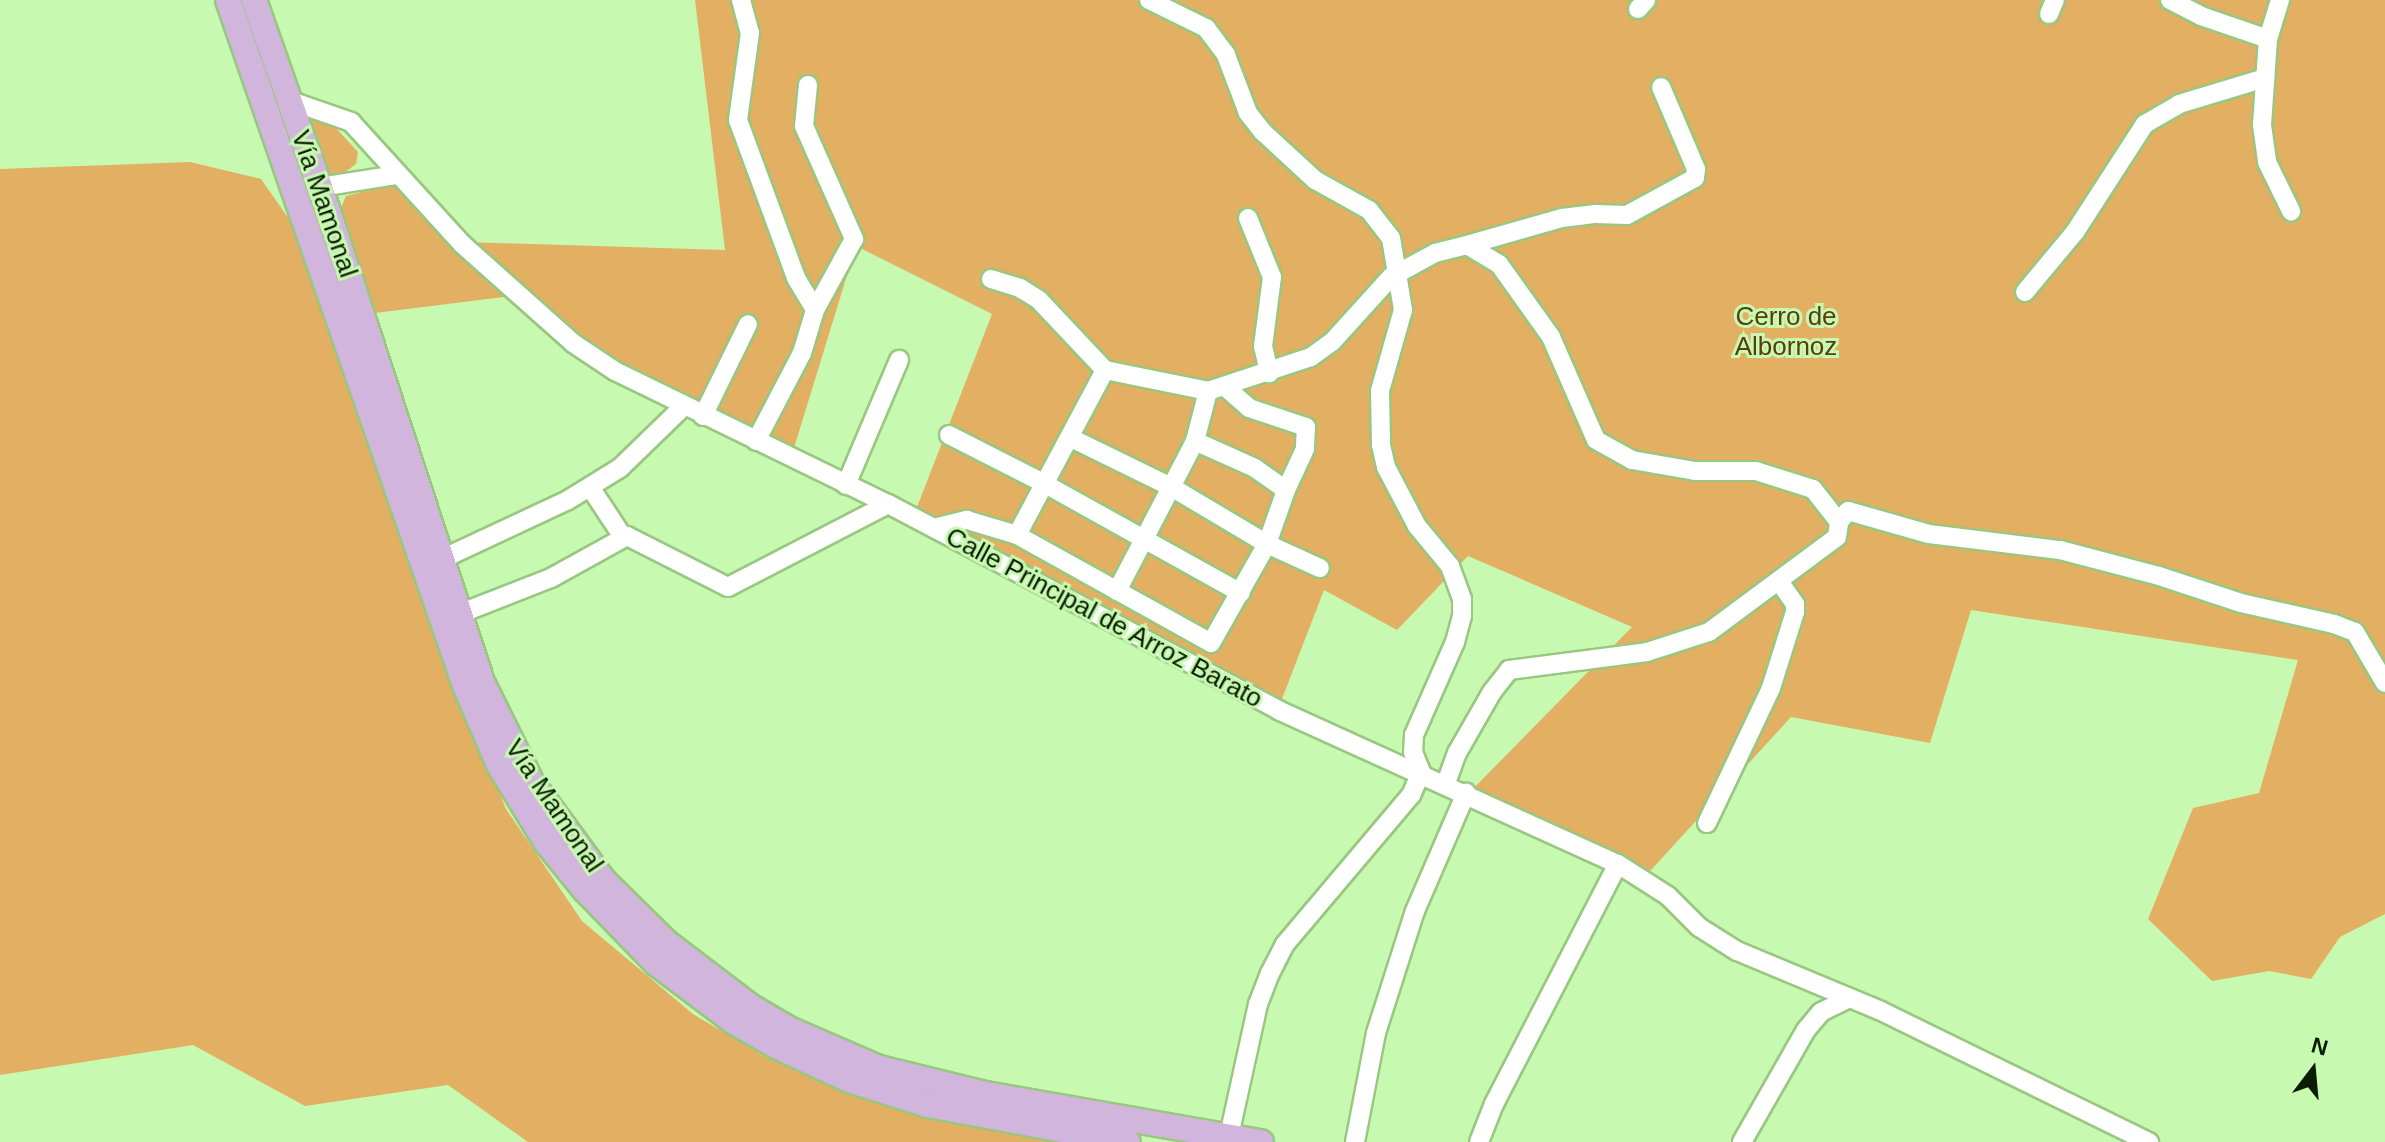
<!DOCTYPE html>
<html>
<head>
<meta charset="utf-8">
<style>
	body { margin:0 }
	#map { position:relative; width:2385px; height:1142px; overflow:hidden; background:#c8f9b1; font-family:Arial,sans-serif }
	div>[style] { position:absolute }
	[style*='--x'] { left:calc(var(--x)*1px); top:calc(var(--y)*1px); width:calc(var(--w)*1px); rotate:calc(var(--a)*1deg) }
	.green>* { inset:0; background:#e3af63 }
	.roads { filter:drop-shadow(2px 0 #98c780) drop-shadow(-2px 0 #98c780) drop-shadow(0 2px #98c780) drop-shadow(0 -2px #98c780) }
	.minor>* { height:18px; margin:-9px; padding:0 9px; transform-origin:9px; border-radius:9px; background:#fff }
	.major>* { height:24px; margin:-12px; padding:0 12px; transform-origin:12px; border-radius:12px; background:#d1b5dc }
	span { translate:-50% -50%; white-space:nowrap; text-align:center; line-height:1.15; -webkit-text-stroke:6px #c8f9b1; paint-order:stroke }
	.street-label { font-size:26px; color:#0a1c02 }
	.park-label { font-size:26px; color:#593d0f }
	.north { position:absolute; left:2273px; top:1030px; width:80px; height:80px; -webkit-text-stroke:6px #c8f9b1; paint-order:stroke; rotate:16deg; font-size:22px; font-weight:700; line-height:32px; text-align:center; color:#0a1c02 }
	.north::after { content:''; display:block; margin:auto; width:28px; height:36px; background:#0a1c02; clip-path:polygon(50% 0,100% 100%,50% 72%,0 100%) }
</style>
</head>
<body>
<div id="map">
	<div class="green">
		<i style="clip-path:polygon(695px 0,2385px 0,2385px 914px,2340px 937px,2311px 979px,2269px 971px,2212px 981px,2148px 919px,2193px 808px,2259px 793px,2298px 660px,1971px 610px,1930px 743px,1791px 717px,1641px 881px,1467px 795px,1632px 627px,1468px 556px,1397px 630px,1324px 590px,1275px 717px,912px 520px,992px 314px,856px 246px,790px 461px,613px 373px,464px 242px,725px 250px)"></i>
		<i style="clip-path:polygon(299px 109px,335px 127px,358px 152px,356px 164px,344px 173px,323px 178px)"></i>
		<i style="clip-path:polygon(190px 162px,261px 179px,294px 226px,457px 689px,506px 809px,582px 921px,693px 1014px,767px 1058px,846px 1092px,992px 1129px,1061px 1142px,528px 1142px,448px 1085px,305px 1106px,193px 1045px,0 1075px,0 169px)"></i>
		<i style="clip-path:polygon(395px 184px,513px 296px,375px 313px,340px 210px,346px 196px)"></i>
	</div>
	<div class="roads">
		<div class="minor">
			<i style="--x:741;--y:0;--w:34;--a:75"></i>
			<i style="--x:750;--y:33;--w:88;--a:97.9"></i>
			<i style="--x:738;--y:120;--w:168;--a:69.8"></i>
			<i style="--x:796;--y:278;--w:37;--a:59"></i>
			<i style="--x:815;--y:310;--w:45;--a:106.8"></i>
			<i style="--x:802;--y:353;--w:99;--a:117.6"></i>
			<i style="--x:1149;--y:0;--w:64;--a:26.2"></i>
			<i style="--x:1206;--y:28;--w:34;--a:53"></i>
			<i style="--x:1226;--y:55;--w:62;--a:69.2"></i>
			<i style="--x:1248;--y:113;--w:24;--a:52"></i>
			<i style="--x:1263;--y:132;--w:71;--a:42.7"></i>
			<i style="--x:1315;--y:180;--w:62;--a:29.1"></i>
			<i style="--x:1369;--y:210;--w:36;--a:52"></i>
			<i style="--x:1391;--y:238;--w:73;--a:80.5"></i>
			<i style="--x:1403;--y:310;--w:84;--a:105.9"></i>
			<i style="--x:1380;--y:391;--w:54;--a:88.9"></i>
			<i style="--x:1381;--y:445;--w:23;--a:77"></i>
			<i style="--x:1386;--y:467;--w:67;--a:62.3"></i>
			<i style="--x:1417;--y:526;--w:52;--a:50.5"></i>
			<i style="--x:1450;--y:566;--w:35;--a:70"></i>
			<i style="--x:1462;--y:599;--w:17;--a:90"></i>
			<i style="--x:1462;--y:616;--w:27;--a:105"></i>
			<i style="--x:1455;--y:642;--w:102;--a:113.8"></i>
			<i style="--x:1414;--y:735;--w:17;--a:93"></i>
			<i style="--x:1413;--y:752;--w:22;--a:68"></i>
			<i style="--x:1421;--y:772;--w:25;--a:113"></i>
			<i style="--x:1411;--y:795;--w:195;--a:130.2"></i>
			<i style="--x:1285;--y:944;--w:33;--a:117"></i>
			<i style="--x:1270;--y:973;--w:33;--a:111"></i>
			<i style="--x:1258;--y:1004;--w:135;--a:102.4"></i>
			<i style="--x:2170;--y:0;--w:35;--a:27"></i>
			<i style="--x:2201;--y:16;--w:71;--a:18.9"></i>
			<i style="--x:2280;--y:0;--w:41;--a:107.1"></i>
			<i style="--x:2268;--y:39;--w:86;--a:94"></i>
			<i style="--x:2262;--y:125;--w:37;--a:82"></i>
			<i style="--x:2267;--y:162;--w:55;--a:63.9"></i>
			<i style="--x:1638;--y:9;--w:12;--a:-48"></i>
			<i style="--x:2049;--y:14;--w:15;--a:-67"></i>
			<i style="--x:808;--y:85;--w:41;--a:95.6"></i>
			<i style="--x:804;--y:126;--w:124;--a:66.1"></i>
			<i style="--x:854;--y:239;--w:81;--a:118.8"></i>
			<i style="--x:288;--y:100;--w:67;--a:19.2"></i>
			<i style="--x:351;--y:122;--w:165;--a:47.7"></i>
			<i style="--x:462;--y:244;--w:149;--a:41.7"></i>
			<i style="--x:573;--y:343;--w:50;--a:33.7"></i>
			<i style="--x:615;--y:371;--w:304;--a:26"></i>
			<i style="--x:888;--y:504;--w:441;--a:27.8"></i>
			<i style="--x:1278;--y:710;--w:373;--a:24.4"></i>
			<i style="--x:1618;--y:864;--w:59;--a:32.6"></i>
			<i style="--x:1668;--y:896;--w:44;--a:45"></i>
			<i style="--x:1699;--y:927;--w:45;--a:32.3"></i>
			<i style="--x:1737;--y:951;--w:154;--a:22.6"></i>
			<i style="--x:1879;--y:1010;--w:301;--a:26.1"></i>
			<i style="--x:320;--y:187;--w:78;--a:-8.9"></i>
			<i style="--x:1248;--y:218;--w:64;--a:67.9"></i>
			<i style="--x:1272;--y:277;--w:70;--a:97.4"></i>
			<i style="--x:1263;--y:346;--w:28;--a:77"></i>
			<i style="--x:1467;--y:245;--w:99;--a:-15.9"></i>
			<i style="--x:1562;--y:218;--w:34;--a:-7"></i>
			<i style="--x:1596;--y:214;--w:31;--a:2"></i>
			<i style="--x:1627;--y:215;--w:77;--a:-28.6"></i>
			<i style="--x:1695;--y:178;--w:9;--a:-84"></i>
			<i style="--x:1696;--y:169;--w:89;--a:-113.1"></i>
			<i style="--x:991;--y:279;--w:30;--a:17"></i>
			<i style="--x:1020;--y:288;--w:22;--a:32"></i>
			<i style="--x:1039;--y:300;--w:96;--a:46.7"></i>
			<i style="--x:1105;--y:370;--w:105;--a:11.5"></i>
			<i style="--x:1208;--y:391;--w:108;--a:-18.3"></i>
			<i style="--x:1311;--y:357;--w:26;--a:-36"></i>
			<i style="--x:1332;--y:342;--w:88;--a:-47.8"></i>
			<i style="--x:1391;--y:277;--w:50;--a:-28.6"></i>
			<i style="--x:1435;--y:253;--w:33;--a:-14"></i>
			<i style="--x:1467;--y:245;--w:37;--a:31"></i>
			<i style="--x:1499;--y:264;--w:90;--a:54.5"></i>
			<i style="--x:1551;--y:337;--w:112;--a:66.4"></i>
			<i style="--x:1596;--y:440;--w:41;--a:29.1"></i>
			<i style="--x:1632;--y:460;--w:64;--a:9.9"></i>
			<i style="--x:1695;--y:471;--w:61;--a:0"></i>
			<i style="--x:1756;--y:471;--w:60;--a:17.5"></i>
			<i style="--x:1813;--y:489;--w:42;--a:51.8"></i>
			<i style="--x:2025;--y:292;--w:78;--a:-50.2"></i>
			<i style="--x:2075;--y:232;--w:129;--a:-57.1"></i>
			<i style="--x:2145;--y:124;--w:39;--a:-30"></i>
			<i style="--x:2179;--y:104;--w:90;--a:-16.8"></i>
			<i style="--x:1224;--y:386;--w:33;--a:41"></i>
			<i style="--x:1249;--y:408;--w:60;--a:18.4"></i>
			<i style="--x:1306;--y:427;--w:22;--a:93"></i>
			<i style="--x:1305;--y:449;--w:45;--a:114.9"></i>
			<i style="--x:703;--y:416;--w:102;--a:-63.9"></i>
			<i style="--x:949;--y:435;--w:108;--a:27"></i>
			<i style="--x:1045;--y:484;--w:224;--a:29.1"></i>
			<i style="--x:1071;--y:438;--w:114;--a:26.1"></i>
			<i style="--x:1173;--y:488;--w:109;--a:30.8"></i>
			<i style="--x:1267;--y:544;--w:58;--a:24.4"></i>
			<i style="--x:846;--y:485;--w:136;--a:-67"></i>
			<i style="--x:590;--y:487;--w:60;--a:56.6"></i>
			<i style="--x:934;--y:528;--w:34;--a:-14"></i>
			<i style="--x:967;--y:520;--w:52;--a:16.7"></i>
			<i style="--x:1017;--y:535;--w:222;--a:29.1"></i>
			<i style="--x:1211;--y:643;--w:114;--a:-60.5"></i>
			<i style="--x:1267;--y:544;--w:57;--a:-70.6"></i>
			<i style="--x:1286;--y:490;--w:38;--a:-145"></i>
			<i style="--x:1255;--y:468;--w:66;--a:-155.8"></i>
			<i style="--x:1017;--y:535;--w:187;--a:-61.9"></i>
			<i style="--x:442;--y:559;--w:139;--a:-25.1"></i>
			<i style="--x:568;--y:500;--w:61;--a:-31.6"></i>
			<i style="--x:620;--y:468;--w:89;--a:-44.1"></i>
			<i style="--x:1117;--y:591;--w:169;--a:-62.5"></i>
			<i style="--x:1195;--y:441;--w:52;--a:-75.4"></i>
			<i style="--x:459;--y:614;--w:99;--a:-21.4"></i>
			<i style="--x:551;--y:578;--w:87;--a:-28.9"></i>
			<i style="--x:627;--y:536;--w:113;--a:26.8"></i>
			<i style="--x:728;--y:587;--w:180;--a:-27.4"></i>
			<i style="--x:1446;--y:783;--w:32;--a:-70"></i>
			<i style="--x:1457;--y:753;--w:70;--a:-60.2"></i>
			<i style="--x:1492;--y:692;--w:28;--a:-52"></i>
			<i style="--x:1509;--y:670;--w:139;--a:-7.4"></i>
			<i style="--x:1647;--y:652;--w:65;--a:-17.9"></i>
			<i style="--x:1709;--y:632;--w:159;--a:-36.6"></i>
			<i style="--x:1837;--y:537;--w:15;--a:-82"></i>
			<i style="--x:1839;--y:522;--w:14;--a:-51"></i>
			<i style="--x:1848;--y:511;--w:84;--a:15.9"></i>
			<i style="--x:1929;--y:534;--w:132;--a:7"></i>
			<i style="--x:2060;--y:550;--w:102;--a:14.7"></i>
			<i style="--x:2159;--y:576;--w:86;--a:18.2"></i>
			<i style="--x:2241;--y:603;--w:95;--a:12.7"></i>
			<i style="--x:2334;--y:624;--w:22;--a:21"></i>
			<i style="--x:2355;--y:632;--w:59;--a:59.5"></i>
			<i style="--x:1707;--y:823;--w:149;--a:-64.6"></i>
			<i style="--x:1771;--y:688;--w:80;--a:-72.5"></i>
			<i style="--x:1795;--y:612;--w:8;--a:-90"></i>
			<i style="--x:1795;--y:604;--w:28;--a:-125"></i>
			<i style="--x:1355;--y:1142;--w:111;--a:-79.1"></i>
			<i style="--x:1376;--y:1033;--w:128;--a:-72.3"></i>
			<i style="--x:1415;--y:911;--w:129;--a:-66.6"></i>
			<i style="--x:1479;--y:1142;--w:41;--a:-68.5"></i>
			<i style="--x:1494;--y:1104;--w:270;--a:-62.7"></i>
			<i style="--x:1742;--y:1142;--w:129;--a:-60.3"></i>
			<i style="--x:1806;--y:1030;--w:23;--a:-50"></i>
			<i style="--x:1821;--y:1012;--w:32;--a:-26"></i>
		</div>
		<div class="major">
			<i style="--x:228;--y:0;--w:728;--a:70.92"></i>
			<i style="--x:466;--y:688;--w:84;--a:66.8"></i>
			<i style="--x:499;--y:765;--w:90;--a:58.6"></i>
			<i style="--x:546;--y:842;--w:62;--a:50.9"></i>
			<i style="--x:585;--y:890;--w:103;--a:45.8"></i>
			<i style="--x:657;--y:964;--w:96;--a:37"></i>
			<i style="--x:734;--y:1022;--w:48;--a:29.7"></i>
			<i style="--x:776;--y:1046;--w:81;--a:25"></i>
			<i style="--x:849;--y:1080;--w:83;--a:17.6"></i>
			<i style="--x:928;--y:1105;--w:203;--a:10.5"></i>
			<i style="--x:254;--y:0;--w:198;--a:70.6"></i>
			<i style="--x:320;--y:187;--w:521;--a:71.88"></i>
			<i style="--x:482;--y:682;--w:113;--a:63.7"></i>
			<i style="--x:532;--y:783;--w:122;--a:53.7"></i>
			<i style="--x:604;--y:881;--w:87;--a:44.5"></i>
			<i style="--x:666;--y:942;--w:106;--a:37.3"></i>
			<i style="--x:750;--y:1006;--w:45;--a:30.5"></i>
			<i style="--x:789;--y:1029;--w:98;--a:23.4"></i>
			<i style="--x:879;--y:1068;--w:109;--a:13.8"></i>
			<i style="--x:985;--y:1094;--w:280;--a:9.9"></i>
		</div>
	</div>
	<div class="street-label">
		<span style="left:324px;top:204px;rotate:71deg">Vía Mamonal</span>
		<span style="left:1104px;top:618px;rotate:28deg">Calle Principal de Arroz Barato</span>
		<span style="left:554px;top:806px;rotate:56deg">Vía Mamonal</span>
	</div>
	<div class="park-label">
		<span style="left:1786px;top:332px">Cerro de<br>Albornoz</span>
	</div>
	<div class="north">N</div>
</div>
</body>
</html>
